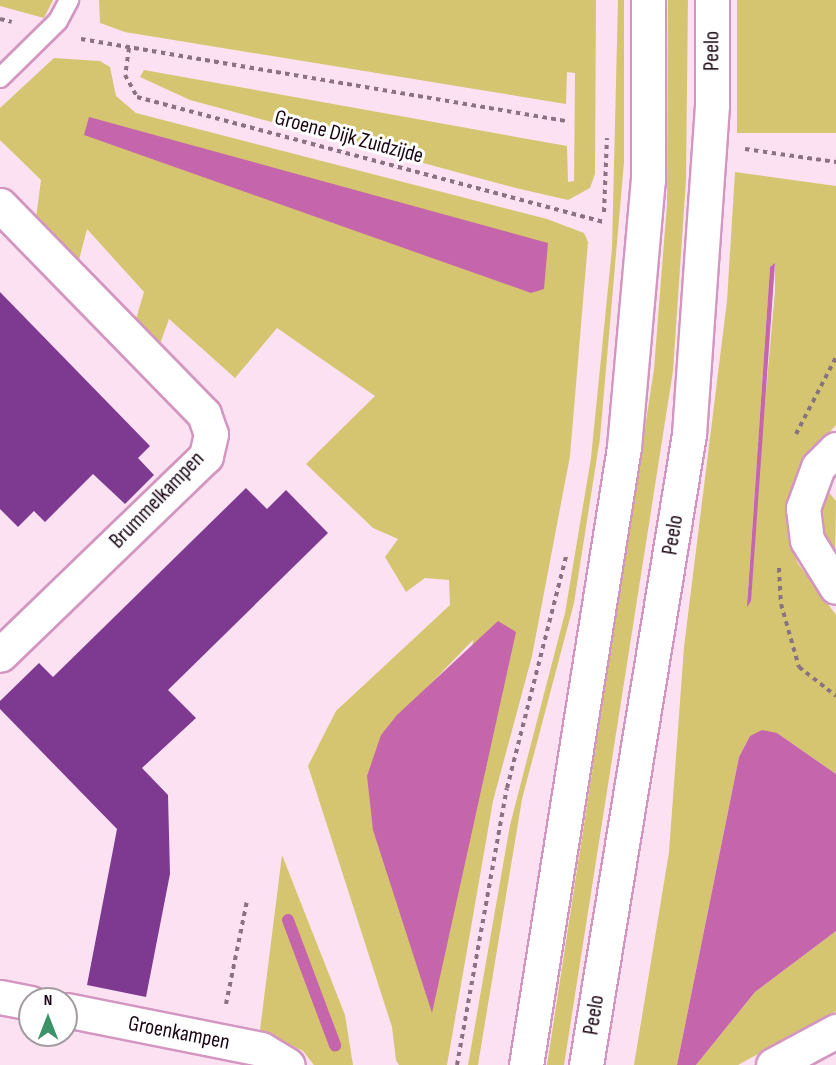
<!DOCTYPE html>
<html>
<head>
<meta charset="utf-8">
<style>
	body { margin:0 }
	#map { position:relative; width:836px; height:1065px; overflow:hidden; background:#fbe1f2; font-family:"Sofia Sans Condensed",sans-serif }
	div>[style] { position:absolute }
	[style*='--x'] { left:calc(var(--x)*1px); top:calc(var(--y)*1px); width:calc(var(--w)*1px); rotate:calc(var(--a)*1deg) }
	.green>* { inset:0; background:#d6c570; transform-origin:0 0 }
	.water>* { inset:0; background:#c565ab }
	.stream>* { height:12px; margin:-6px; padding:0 6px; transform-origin:6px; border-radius:6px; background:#c565ab }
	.building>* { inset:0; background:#7e3a91 }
	.path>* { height:4px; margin-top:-2px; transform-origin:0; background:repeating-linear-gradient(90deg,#8a7282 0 4.5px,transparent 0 9px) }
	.roads { filter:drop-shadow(2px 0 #d396c0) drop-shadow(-2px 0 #d396c0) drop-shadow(0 2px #d396c0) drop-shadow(0 -2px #d396c0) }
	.service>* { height:18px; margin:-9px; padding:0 9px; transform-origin:9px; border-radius:9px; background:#fff }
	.minor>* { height:33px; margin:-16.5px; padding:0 16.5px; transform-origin:16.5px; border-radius:16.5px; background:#fff }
	.primary>* { height:33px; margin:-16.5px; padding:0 16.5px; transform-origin:16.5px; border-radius:16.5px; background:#fff }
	span { translate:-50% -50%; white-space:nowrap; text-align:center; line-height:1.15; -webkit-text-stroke:6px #fff; paint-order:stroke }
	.street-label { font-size:22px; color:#1a0514 }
	.north { position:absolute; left:18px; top:987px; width:60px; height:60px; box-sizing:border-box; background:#fff; border:2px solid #a39ba1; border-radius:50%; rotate:0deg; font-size:16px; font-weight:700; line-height:24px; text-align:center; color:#1a0514 }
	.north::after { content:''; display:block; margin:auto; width:21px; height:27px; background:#3c9367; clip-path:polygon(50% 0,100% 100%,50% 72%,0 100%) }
</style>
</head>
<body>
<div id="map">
	<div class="green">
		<i style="clip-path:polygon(0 0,53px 0,44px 18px,0 6px)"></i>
		<i style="clip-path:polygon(99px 0,596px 0,595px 174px,590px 188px,568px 200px,516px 188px,190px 100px,140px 77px,144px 70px,567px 146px,568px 182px,574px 181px,575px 73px,567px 72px,566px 104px,125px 32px,100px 23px)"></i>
		<i style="clip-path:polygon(618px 0,624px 0,624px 162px,600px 438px,574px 603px,522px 799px,478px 1065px,468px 1065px,510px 825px,565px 613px,591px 458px,612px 248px)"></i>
		<i style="clip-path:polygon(668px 0,688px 0,686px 180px,673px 371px,564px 1065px,547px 1065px,654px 369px,667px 204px)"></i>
		<i style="left:737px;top:0;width:99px;height:133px"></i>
		<i style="clip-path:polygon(evenodd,54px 58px,100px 61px,110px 67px,116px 96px,136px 113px,547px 219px,584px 233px,588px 242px,570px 456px,532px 656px,493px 801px,447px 1065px,399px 1065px,396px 1060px,392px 1027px,308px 766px,336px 711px,450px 605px,449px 580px,425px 578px,406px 592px,385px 557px,398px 539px,373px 528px,306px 464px,375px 396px,277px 328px,235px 378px,169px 319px,160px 344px,136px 319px,144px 292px,87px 229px,79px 260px,36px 218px,41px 180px,0 140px,0 108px,54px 58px,473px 640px,432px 1012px,420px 972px,381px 735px,473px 640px)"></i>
		<i style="clip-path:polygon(evenodd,735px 172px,836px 186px,836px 425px,799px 466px,786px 518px,797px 562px,836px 615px,836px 774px,777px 733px,750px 736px,739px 757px,677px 1065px,634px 1065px,669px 852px,684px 647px,727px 301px,735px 172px,775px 264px,775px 291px,747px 606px,770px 267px,775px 264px)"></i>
		<i style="clip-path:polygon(825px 488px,836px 501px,835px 559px,821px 531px)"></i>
		<i style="clip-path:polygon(282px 855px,345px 1015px,353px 1065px,314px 1065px,303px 1051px,260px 1030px)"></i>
		<i style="clip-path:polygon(836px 931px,836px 1011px,738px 1065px,696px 1065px,755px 992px)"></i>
	</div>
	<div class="water">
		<i style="clip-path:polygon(89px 117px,548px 243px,544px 289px,531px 293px,84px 135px)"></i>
		<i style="clip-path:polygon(775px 263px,751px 601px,747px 607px,770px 267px)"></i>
		<i style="clip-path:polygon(498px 621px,516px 632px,432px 1013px,373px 830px,367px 776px,381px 735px,397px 715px)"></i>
		<i style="clip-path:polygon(762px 730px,777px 733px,836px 774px,836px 931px,755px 992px,696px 1065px,677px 1065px,739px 757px,750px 736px)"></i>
	</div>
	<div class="stream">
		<i style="--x:288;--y:920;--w:134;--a:69.4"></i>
	</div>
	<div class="building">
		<i style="clip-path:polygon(0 292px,150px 446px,138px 458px,154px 475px,125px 504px,93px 474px,45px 522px,34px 511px,18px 527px,0 509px)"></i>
		<i style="clip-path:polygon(246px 488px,267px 509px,286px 490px,328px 533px,168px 690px,196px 718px,142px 768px,168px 795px,170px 874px,146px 997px,87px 985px,117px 829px,0 709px,0 701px,39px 663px,53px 677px)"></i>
	</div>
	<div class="path">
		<i style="--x:0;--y:19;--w:12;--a:14"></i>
		<i style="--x:81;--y:39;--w:494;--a:9.6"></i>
		<i style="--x:129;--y:48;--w:27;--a:98"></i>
		<i style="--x:125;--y:75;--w:25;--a:61"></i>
		<i style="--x:137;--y:97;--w:483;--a:15"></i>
		<i style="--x:745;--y:149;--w:92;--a:8.1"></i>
		<i style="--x:604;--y:212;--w:74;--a:-87.7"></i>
		<i style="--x:796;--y:434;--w:87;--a:-62.5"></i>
		<i style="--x:779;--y:568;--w:36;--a:87"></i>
		<i style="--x:781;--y:604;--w:66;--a:74.1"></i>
		<i style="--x:799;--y:667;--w:47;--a:38.1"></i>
		<i style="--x:226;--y:1004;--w:105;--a:-78.5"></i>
		<i style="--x:457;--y:1065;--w:281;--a:-79.8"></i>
		<i style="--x:507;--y:788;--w:239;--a:-75.7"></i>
	</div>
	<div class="roads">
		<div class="service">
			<i style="--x:0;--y:78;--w:81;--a:-44.5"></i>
			<i style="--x:58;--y:21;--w:24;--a:-62"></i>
		</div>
		<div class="minor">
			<i style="--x:0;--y:205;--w:292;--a:45.7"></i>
			<i style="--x:204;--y:414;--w:21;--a:71"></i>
			<i style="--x:211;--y:434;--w:23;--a:103"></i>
			<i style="--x:206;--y:456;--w:286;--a:136"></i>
			<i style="--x:836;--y:449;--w:25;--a:135"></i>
			<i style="--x:818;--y:467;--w:44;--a:110.1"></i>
			<i style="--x:803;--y:508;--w:32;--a:83"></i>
			<i style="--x:807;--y:540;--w:55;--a:58.3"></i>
			<i style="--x:0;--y:997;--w:31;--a:11"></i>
			<i style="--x:66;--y:1010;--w:199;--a:11.3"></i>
			<i style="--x:261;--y:1049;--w:31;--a:31"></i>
			<i style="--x:773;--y:1065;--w:72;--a:-28.4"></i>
		</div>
		<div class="primary">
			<i style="--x:526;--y:1065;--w:626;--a:-80.99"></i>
			<i style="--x:624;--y:447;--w:268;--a:-84.9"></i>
			<i style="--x:648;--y:180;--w:180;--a:-90"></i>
			<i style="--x:586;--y:1065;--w:639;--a:-80.73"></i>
			<i style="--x:689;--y:434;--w:330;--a:-86"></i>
			<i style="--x:712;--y:105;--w:105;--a:-90"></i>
		</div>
	</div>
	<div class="street-label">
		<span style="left:712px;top:51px;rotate:-90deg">Peelo</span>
		<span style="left:349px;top:137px;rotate:15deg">Groene Dijk Zuidzijde</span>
		<span style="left:157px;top:500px;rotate:-46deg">Brummelkampen</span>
		<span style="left:673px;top:535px;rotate:-81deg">Peelo</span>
		<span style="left:594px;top:1015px;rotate:-81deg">Peelo</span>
		<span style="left:179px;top:1033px;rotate:11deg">Groenkampen</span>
	</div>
	<div class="north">N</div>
</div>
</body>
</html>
